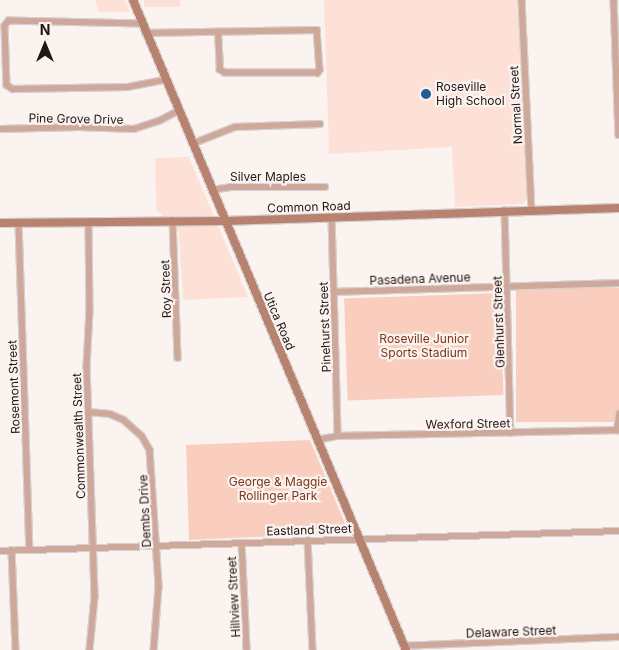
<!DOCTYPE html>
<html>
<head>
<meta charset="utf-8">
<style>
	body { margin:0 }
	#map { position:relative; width:619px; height:650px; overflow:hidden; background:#fbf3f0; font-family:Inter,sans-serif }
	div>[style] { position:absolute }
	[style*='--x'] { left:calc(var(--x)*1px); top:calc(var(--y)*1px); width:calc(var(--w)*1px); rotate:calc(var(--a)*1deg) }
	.built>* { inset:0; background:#fde1d7; transform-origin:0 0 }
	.green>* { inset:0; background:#facebe; transform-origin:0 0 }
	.roads { filter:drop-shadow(1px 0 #d8d0cc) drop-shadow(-1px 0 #d8d0cc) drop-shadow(0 1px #d8d0cc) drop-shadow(0 -1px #d8d0cc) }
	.street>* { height:5.5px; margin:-2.75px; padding:0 2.75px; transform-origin:2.75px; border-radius:2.75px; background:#cda89b }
	.secondary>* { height:8px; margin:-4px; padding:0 4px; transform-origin:4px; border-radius:4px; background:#b7826f }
	.dots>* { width:14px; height:14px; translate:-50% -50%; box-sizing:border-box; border:2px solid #fbf3f0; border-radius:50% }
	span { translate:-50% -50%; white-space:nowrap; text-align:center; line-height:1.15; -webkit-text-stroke:4.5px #fbf3f0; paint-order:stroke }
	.poi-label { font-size:12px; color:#231611 }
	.left { translate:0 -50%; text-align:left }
	.street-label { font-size:12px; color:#231611 }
	.park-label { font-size:12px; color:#7d3518 }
	.north { position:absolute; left:20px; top:20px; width:50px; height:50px; -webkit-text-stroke:4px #fbf3f0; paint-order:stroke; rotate:0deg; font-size:14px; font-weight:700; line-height:20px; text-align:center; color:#231611 }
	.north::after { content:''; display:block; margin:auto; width:18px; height:22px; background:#231611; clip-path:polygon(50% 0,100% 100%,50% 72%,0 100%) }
</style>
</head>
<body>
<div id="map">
	<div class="built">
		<i style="clip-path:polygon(95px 0,125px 0,130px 12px,99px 12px)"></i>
		<i style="left:144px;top:0;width:36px;height:7px"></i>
		<i style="clip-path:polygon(324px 0,520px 0,525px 109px,527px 198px,524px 204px,455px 207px,452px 147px,329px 154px)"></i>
		<i style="clip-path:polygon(189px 157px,248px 297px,183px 300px,179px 233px,156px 209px,155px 158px)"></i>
	</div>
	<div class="green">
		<i style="left:619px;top:288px;width:134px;height:103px;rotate:90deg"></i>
		<i style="left:500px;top:293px;width:102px;height:156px;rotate:88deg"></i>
		<i style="clip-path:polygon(310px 440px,349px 533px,189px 540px,186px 445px)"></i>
	</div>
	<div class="roads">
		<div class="street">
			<i style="--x:522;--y:0;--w:209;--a:87.3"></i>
			<i style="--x:614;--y:0;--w:135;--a:87.9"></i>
			<i style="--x:141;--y:24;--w:132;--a:-178.7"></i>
			<i style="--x:9;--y:21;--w:6;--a:129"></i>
			<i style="--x:5;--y:26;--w:59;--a:88.1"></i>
			<i style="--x:7;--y:85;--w:7;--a:34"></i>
			<i style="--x:13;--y:89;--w:115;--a:-1"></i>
			<i style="--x:128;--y:87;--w:38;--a:-11"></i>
			<i style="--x:145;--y:33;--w:172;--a:-1"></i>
			<i style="--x:317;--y:30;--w:40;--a:85.7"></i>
			<i style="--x:320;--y:70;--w:4;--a:124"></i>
			<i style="--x:318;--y:73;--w:93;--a:180"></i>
			<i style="--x:225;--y:73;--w:6;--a:-149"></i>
			<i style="--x:220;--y:70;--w:38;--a:-93"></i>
			<i style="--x:0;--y:129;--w:79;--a:-1.5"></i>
			<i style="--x:79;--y:127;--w:55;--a:2.1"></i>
			<i style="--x:134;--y:129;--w:28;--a:-18"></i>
			<i style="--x:161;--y:120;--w:19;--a:-28"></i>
			<i style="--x:192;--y:144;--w:46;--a:-21.6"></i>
			<i style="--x:235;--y:127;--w:85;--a:-2"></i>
			<i style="--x:212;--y:190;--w:18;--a:-9"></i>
			<i style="--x:230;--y:187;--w:95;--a:0"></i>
			<i style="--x:505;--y:210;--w:223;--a:88.5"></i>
			<i style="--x:332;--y:217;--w:219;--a:88.4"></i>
			<i style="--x:173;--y:220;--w:138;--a:87.9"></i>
			<i style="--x:89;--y:221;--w:90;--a:89.4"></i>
			<i style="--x:90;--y:311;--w:55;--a:93.1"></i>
			<i style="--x:87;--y:366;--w:231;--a:88"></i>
			<i style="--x:95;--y:597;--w:53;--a:95.4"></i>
			<i style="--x:19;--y:223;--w:327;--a:88.1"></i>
			<i style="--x:334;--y:292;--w:285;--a:-1.8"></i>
			<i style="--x:88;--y:412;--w:22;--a:5"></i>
			<i style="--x:110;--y:414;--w:15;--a:23"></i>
			<i style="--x:124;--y:420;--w:24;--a:42"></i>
			<i style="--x:142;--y:436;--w:16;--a:60"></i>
			<i style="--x:150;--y:450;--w:137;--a:86.2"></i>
			<i style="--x:159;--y:587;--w:63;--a:94.5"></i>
			<i style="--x:617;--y:431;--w:17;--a:-83"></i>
			<i style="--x:317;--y:440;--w:21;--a:-11"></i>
			<i style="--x:338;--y:436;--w:281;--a:-1.2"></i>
			<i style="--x:308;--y:540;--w:110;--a:87.4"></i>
			<i style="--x:242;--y:543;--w:107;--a:87.3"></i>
			<i style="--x:12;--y:550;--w:100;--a:87.7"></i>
			<i style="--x:0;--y:551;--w:619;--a:-1.85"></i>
			<i style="--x:404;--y:646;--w:215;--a:-2.4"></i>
		</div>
		<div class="secondary">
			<i style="--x:133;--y:0;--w:705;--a:67.22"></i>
			<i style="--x:0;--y:223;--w:225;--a:-0.5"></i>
			<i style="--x:225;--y:221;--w:394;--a:-1.9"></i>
		</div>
	</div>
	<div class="dots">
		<i style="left:426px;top:94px;background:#245e95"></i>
	</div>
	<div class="poi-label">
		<span class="left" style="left:436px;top:94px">Roseville<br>High School</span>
	</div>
	<div class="street-label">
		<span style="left:516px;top:105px;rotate:-93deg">Normal Street</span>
		<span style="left:76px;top:119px;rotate:1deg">Pine Grove Drive</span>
		<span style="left:268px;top:177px">Silver Maples</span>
		<span style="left:309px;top:207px;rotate:-2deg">Common Road</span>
		<span style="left:420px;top:279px;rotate:-2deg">Pasadena Avenue</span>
		<span style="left:166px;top:289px;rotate:-92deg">Roy Street</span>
		<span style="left:279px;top:321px;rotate:67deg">Utica Road</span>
		<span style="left:499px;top:322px;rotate:-92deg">Glenhurst Street</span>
		<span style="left:325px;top:327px;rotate:-92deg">Pinehurst Street</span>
		<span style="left:14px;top:387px;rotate:-92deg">Rosemont Street</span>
		<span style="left:468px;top:424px;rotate:-1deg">Wexford Street</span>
		<span style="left:79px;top:436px;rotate:-92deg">Commonwealth Street</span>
		<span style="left:145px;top:511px;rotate:-93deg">Dembs Drive</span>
		<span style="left:309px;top:530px;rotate:-2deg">Eastland Street</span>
		<span style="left:234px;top:597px;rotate:-93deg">Hillview Street</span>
		<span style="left:511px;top:632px;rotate:-2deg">Delaware Street</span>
	</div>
	<div class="park-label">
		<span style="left:424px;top:346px">Roseville Junior<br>Sports Stadium</span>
		<span style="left:278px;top:489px">George &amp; Maggie<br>Rollinger Park</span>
	</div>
	<div class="north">N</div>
</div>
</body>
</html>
